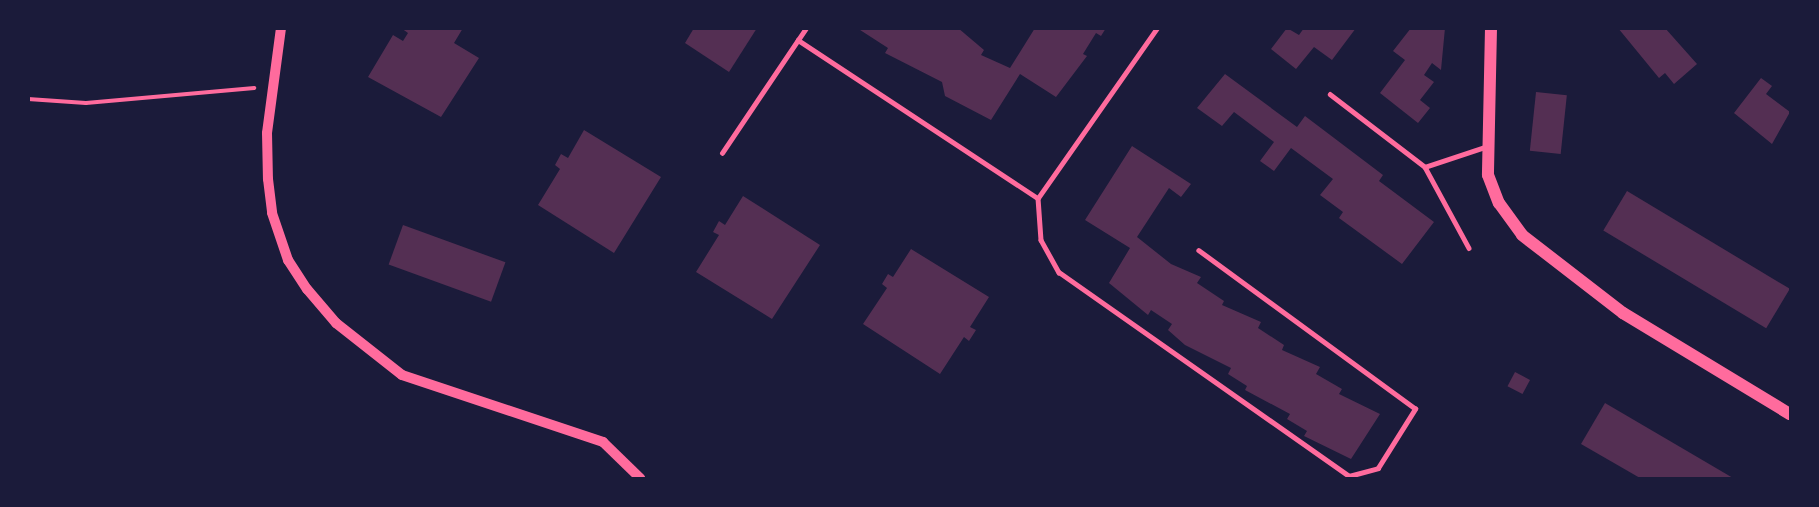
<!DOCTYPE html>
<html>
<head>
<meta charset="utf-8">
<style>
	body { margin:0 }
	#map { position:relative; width:1819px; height:507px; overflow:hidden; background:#1b1b3a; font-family:"Fira Sans",sans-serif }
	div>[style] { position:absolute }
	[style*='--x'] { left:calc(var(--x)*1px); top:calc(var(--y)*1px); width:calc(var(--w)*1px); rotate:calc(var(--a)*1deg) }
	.building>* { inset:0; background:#542f53; transform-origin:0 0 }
	.path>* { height:4px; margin:-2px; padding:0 2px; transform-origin:2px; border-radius:2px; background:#ff6b9d }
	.service>* { height:4.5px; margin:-2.25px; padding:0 2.25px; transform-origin:2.25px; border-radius:2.25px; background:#ff6b9d }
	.tertiary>* { height:10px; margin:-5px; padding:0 5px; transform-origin:5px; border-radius:5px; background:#ff6b9d }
	.secondary>* { height:12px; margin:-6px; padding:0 6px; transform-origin:6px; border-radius:6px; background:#ff6b9d }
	span { translate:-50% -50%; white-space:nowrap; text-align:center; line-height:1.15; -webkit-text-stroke:4.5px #1b1b3a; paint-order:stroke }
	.frame { position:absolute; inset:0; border:30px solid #1b1b3a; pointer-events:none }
</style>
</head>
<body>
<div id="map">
	<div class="building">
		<i style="clip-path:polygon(401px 28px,463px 28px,454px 43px,479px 58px,441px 117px,368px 77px,393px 35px,403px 41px,408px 33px)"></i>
		<i style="clip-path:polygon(694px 28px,757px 28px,729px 72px,685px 43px)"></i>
		<i style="clip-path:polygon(857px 28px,958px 28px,984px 50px,981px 55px,1010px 68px,1035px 28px,1106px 28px,1101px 36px,1096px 33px,1083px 54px,1087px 56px,1056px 97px,1020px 74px,991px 120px,945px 96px,942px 82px,885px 53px,888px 48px)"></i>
		<i style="clip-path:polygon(1287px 28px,1299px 35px,1304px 28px,1356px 28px,1332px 60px,1314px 47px,1296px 69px,1271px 49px)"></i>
		<i style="clip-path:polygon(1411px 28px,1445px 28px,1441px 70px,1432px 63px,1424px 75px,1434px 82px,1420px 100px,1430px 108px,1418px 123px,1380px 93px,1405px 60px,1393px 51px)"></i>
		<i style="clip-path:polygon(1618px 28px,1665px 28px,1697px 64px,1674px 84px,1665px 73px,1659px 78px)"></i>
		<i style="clip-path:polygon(1225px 74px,1297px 127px,1305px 116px,1383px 175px,1379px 181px,1434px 222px,1402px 264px,1339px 218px,1343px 212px,1320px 195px,1333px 179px,1291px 148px,1274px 171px,1260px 161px,1274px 142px,1234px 112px,1222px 126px,1197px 108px)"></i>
		<i style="clip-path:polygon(1761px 78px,1772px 86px,1766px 94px,1790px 112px,1772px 144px,1734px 113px)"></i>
		<i style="left:1536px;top:92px;width:31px;height:59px;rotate:6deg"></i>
		<i style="clip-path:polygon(584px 130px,661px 177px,614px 253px,538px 205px,560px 169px,555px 165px,561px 154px,568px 158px)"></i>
		<i style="clip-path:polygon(1132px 146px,1191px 184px,1181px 197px,1169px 188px,1137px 237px,1171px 264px,1201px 277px,1197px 283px,1224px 301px,1222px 305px,1261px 322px,1258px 328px,1284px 345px,1282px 350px,1320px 367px,1316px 374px,1342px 389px,1339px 394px,1380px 414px,1351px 459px,1304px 436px,1307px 431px,1287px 419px,1290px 414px,1245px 390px,1247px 386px,1228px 374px,1231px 368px,1185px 345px,1168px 330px,1172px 324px,1151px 310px,1148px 315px,1109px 283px,1130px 248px,1085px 220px)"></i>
		<i style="left:1627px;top:191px;width:190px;height:46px;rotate:31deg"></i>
		<i style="clip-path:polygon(743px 196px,820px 245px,772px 319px,696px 272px,719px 235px,713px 232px,719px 221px,725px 225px)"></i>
		<i style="left:403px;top:225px;width:109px;height:42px;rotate:20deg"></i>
		<i style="clip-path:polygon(911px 249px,989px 297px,970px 327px,976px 330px,969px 341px,964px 337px,940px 374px,863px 324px,887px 288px,882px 284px,888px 274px,893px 277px)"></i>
		<i style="left:1515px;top:372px;width:17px;height:16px;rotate:28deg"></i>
		<i style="clip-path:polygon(1605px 403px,1687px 451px,1733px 478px,1640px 478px,1581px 444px)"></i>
	</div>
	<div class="path">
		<i style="--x:28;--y:99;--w:58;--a:3.9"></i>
		<i style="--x:86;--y:103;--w:169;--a:-5.1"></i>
	</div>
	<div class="service">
		<i style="--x:798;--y:40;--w:14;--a:-56"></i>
		<i style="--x:1330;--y:94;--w:120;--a:37.5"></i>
		<i style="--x:1425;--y:167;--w:63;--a:-18.4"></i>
		<i style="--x:722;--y:153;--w:136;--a:-56.1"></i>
		<i style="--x:798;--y:40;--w:287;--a:33.4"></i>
		<i style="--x:1038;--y:198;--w:208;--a:-55"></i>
		<i style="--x:1425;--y:167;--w:92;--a:61.5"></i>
		<i style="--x:1038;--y:198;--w:42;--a:85.9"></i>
		<i style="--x:1041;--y:240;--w:37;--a:61"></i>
		<i style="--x:1059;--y:272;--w:355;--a:35.1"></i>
		<i style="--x:1349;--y:476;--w:30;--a:-15"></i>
		<i style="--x:1378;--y:468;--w:70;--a:-57.9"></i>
		<i style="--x:1415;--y:409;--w:268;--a:-143.8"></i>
	</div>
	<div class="tertiary">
		<i style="--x:281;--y:28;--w:106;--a:97.6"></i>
		<i style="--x:267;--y:133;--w:46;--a:88.8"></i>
		<i style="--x:268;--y:179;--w:34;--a:83"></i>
		<i style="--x:272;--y:213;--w:50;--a:71.2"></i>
		<i style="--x:288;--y:260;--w:35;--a:57"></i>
		<i style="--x:307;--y:289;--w:45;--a:49.5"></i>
		<i style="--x:336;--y:323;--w:84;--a:38.2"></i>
		<i style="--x:402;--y:375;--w:212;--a:18.4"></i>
		<i style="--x:603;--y:442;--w:52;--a:44.2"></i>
	</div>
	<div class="secondary">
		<i style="--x:1491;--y:28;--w:147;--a:91.2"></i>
		<i style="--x:1488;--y:175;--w:30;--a:69"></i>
		<i style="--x:1499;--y:203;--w:39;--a:54"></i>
		<i style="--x:1522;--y:235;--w:128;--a:37.7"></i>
		<i style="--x:1623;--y:313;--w:195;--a:31.2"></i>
	</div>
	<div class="frame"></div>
</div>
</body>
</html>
